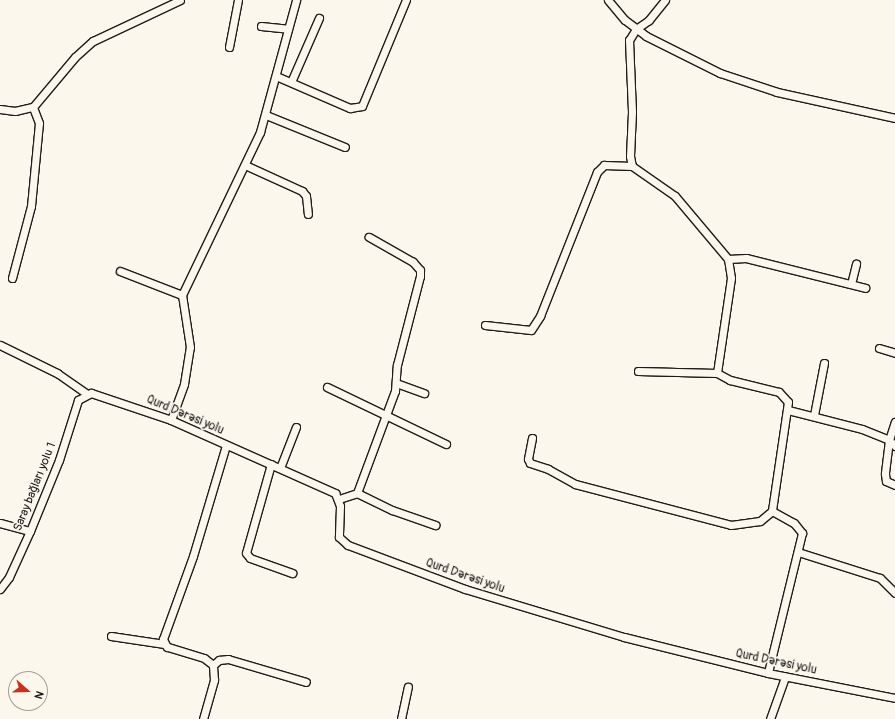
<!DOCTYPE html>
<html>
<head>
<meta charset="utf-8">
<style>
	body { margin:0 }
	#map { position:relative; width:895px; height:719px; overflow:hidden; background:#fbf7ec; font-family:Pangolin,sans-serif }
	div>[style] { position:absolute }
	[style*='--x'] { left:calc(var(--x)*1px); top:calc(var(--y)*1px); width:calc(var(--w)*1px); rotate:calc(var(--a)*1deg) }
	.roads { filter:drop-shadow(1px 0 #1c1c1c) drop-shadow(-1px 0 #1c1c1c) drop-shadow(0 1px #1c1c1c) drop-shadow(0 -1px #1c1c1c) }
	.street>* { height:7px; margin:-3.5px; padding:0 3.5px; transform-origin:3.5px; border-radius:3.5px; background:#fbf7ec }
	span { translate:-50% -50%; white-space:nowrap; text-align:center; line-height:1.15; -webkit-text-stroke:3.5px #fbf7ec; paint-order:stroke }
	.street-label { font-size:12px; color:#1c1c1c }
	.north { position:absolute; left:8px; top:671px; width:40px; height:40px; box-sizing:border-box; background:#fbf7ec; border:1px solid #a29f99; border-radius:50%; rotate:110deg; font-size:11px; font-weight:700; line-height:16px; text-align:center; color:#1c1c1c }
	.north::after { content:''; display:block; margin:auto; width:14px; height:18px; background:#c8321e; clip-path:polygon(50% 0,100% 100%,50% 72%,0 100%) }
</style>
</head>
<body>
<div id="map">
	<div class="roads">
		<div class="street">
			<i style="--x:608;--y:0;--w:26;--a:50"></i>
			<i style="--x:625;--y:20;--w:26;--a:37"></i>
			<i style="--x:646;--y:36;--w:83;--a:26.6"></i>
			<i style="--x:720;--y:73;--w:60;--a:18.4"></i>
			<i style="--x:777;--y:92;--w:121;--a:12.4"></i>
			<i style="--x:665;--y:0;--w:26;--a:129"></i>
			<i style="--x:649;--y:20;--w:16;--a:145"></i>
			<i style="--x:636;--y:29;--w:13;--a:122"></i>
			<i style="--x:629;--y:40;--w:72;--a:87.6"></i>
			<i style="--x:632;--y:112;--w:44;--a:92.6"></i>
			<i style="--x:630;--y:156;--w:10;--a:79"></i>
			<i style="--x:632;--y:166;--w:52;--a:34.9"></i>
			<i style="--x:675;--y:196;--w:82;--a:49.9"></i>
			<i style="--x:728;--y:259;--w:19;--a:81"></i>
			<i style="--x:731;--y:278;--w:96;--a:98.4"></i>
			<i style="--x:717;--y:373;--w:15;--a:28"></i>
			<i style="--x:730;--y:380;--w:50;--a:13.8"></i>
			<i style="--x:779;--y:392;--w:13;--a:48"></i>
			<i style="--x:788;--y:402;--w:110;--a:98.4"></i>
			<i style="--x:772;--y:511;--w:25;--a:29"></i>
			<i style="--x:794;--y:523;--w:13;--a:51"></i>
			<i style="--x:802;--y:533;--w:144;--a:103.7"></i>
			<i style="--x:261;--y:26;--w:27;--a:6"></i>
			<i style="--x:229;--y:47;--w:48;--a:-79.2"></i>
			<i style="--x:276;--y:76;--w:81;--a:23.4"></i>
			<i style="--x:350;--y:108;--w:12;--a:-9"></i>
			<i style="--x:362;--y:106;--w:115;--a:-67.5"></i>
			<i style="--x:291;--y:82;--w:70;--a:-66.4"></i>
			<i style="--x:0;--y:109;--w:15;--a:8"></i>
			<i style="--x:15;--y:111;--w:18;--a:-13"></i>
			<i style="--x:33;--y:107;--w:65;--a:-50"></i>
			<i style="--x:75;--y:57;--w:24;--a:-42"></i>
			<i style="--x:93;--y:41;--w:96;--a:-25.2"></i>
			<i style="--x:266;--y:115;--w:85;--a:22.1"></i>
			<i style="--x:245;--y:165;--w:63;--a:24.5"></i>
			<i style="--x:302;--y:191;--w:6;--a:51"></i>
			<i style="--x:306;--y:196;--w:18;--a:84"></i>
			<i style="--x:728;--y:259;--w:18;--a:-3"></i>
			<i style="--x:746;--y:258;--w:123;--a:14.1"></i>
			<i style="--x:120;--y:271;--w:66;--a:21.2"></i>
			<i style="--x:12;--y:278;--w:74;--a:-75.2"></i>
			<i style="--x:31;--y:206;--w:83;--a:-84.5"></i>
			<i style="--x:39;--y:123;--w:17;--a:-111"></i>
			<i style="--x:851;--y:284;--w:21;--a:-76"></i>
			<i style="--x:485;--y:325;--w:46;--a:6.2"></i>
			<i style="--x:531;--y:330;--w:17;--a:-57"></i>
			<i style="--x:540;--y:316;--w:155;--a:-68.4"></i>
			<i style="--x:597;--y:172;--w:10;--a:-45"></i>
			<i style="--x:604;--y:165;--w:28;--a:2"></i>
			<i style="--x:0;--y:345;--w:64;--a:26.2"></i>
			<i style="--x:57;--y:373;--w:37;--a:35"></i>
			<i style="--x:879;--y:348;--w:17;--a:17"></i>
			<i style="--x:638;--y:371;--w:79;--a:1.5"></i>
			<i style="--x:396;--y:383;--w:30;--a:20"></i>
			<i style="--x:327;--y:387;--w:132;--a:25.6"></i>
			<i style="--x:788;--y:410;--w:76;--a:14.4"></i>
			<i style="--x:862;--y:429;--w:29;--a:22"></i>
			<i style="--x:889;--y:440;--w:19;--a:-72"></i>
			<i style="--x:814;--y:415;--w:53;--a:-79.1"></i>
			<i style="--x:171;--y:420;--w:38;--a:-70"></i>
			<i style="--x:184;--y:384;--w:37;--a:-81"></i>
			<i style="--x:190;--y:347;--w:53;--a:-98.7"></i>
			<i style="--x:182;--y:295;--w:181;--a:-64.4"></i>
			<i style="--x:260;--y:132;--w:137;--a:-74.7"></i>
			<i style="--x:532;--y:438;--w:21;--a:101"></i>
			<i style="--x:528;--y:459;--w:4;--a:63"></i>
			<i style="--x:530;--y:463;--w:19;--a:18"></i>
			<i style="--x:548;--y:469;--w:31;--a:29"></i>
			<i style="--x:575;--y:484;--w:161;--a:14.7"></i>
			<i style="--x:731;--y:525;--w:29;--a:-8"></i>
			<i style="--x:760;--y:521;--w:16;--a:-40"></i>
			<i style="--x:895;--y:446;--w:8;--a:-135"></i>
			<i style="--x:889;--y:440;--w:34;--a:97"></i>
			<i style="--x:885;--y:474;--w:7;--a:82"></i>
			<i style="--x:886;--y:481;--w:10;--a:24"></i>
			<i style="--x:271;--y:464;--w:92;--a:105.7"></i>
			<i style="--x:246;--y:553;--w:6;--a:51"></i>
			<i style="--x:250;--y:558;--w:45;--a:19.7"></i>
			<i style="--x:280;--y:468;--w:44;--a:-68.7"></i>
			<i style="--x:357;--y:493;--w:39;--a:26"></i>
			<i style="--x:392;--y:510;--w:46;--a:19.2"></i>
			<i style="--x:339;--y:499;--w:19;--a:-18"></i>
			<i style="--x:357;--y:493;--w:109;--a:-69.6"></i>
			<i style="--x:395;--y:391;--w:26;--a:-86"></i>
			<i style="--x:397;--y:365;--w:92;--a:-75.5"></i>
			<i style="--x:420;--y:276;--w:6;--a:-90"></i>
			<i style="--x:420;--y:270;--w:11;--a:-131"></i>
			<i style="--x:413;--y:262;--w:51;--a:-150.4"></i>
			<i style="--x:0;--y:523;--w:31;--a:15"></i>
			<i style="--x:798;--y:552;--w:86;--a:17.6"></i>
			<i style="--x:880;--y:578;--w:21;--a:45"></i>
			<i style="--x:0;--y:589;--w:15;--a:-53"></i>
			<i style="--x:9;--y:577;--w:51;--a:-65.5"></i>
			<i style="--x:30;--y:531;--w:77;--a:-67.8"></i>
			<i style="--x:59;--y:460;--w:63;--a:-72.4"></i>
			<i style="--x:78;--y:400;--w:15;--a:-28"></i>
			<i style="--x:91;--y:393;--w:84;--a:18.6"></i>
			<i style="--x:171;--y:420;--w:180;--a:24"></i>
			<i style="--x:335;--y:493;--w:14;--a:69"></i>
			<i style="--x:340;--y:506;--w:31;--a:92"></i>
			<i style="--x:339;--y:537;--w:12;--a:42"></i>
			<i style="--x:348;--y:545;--w:125;--a:20.6"></i>
			<i style="--x:465;--y:589;--w:166;--a:16.8"></i>
			<i style="--x:624;--y:637;--w:148;--a:14"></i>
			<i style="--x:768;--y:673;--w:129;--a:11.1"></i>
			<i style="--x:111;--y:636;--w:54;--a:8.6"></i>
			<i style="--x:213;--y:665;--w:8;--a:-40"></i>
			<i style="--x:219;--y:660;--w:9;--a:-6"></i>
			<i style="--x:228;--y:659;--w:81;--a:16.4"></i>
			<i style="--x:203;--y:719;--w:41;--a:-74.2"></i>
			<i style="--x:214;--y:680;--w:15;--a:-94"></i>
			<i style="--x:213;--y:665;--w:11;--a:-142"></i>
			<i style="--x:204;--y:658;--w:39;--a:-163"></i>
			<i style="--x:167;--y:647;--w:9;--a:-117"></i>
			<i style="--x:163;--y:639;--w:88;--a:-70.1"></i>
			<i style="--x:193;--y:556;--w:116;--a:-73.4"></i>
			<i style="--x:401;--y:719;--w:33;--a:-78"></i>
			<i style="--x:770;--y:719;--w:45;--a:-70.3"></i>
		</div>
	</div>
	<div class="street-label">
		<span style="left:185px;top:415px;rotate:23deg">Qurd Dərəsi yolu</span>
		<span style="left:35px;top:487px;rotate:-68deg">Saray bağları yolu 1</span>
		<span style="left:465px;top:576px;rotate:19deg">Qurd Dərəsi yolu</span>
		<span style="left:776px;top:662px;rotate:12deg">Qurd Dərəsi yolu</span>
	</div>
	<div class="north">N</div>
</div>
</body>
</html>
